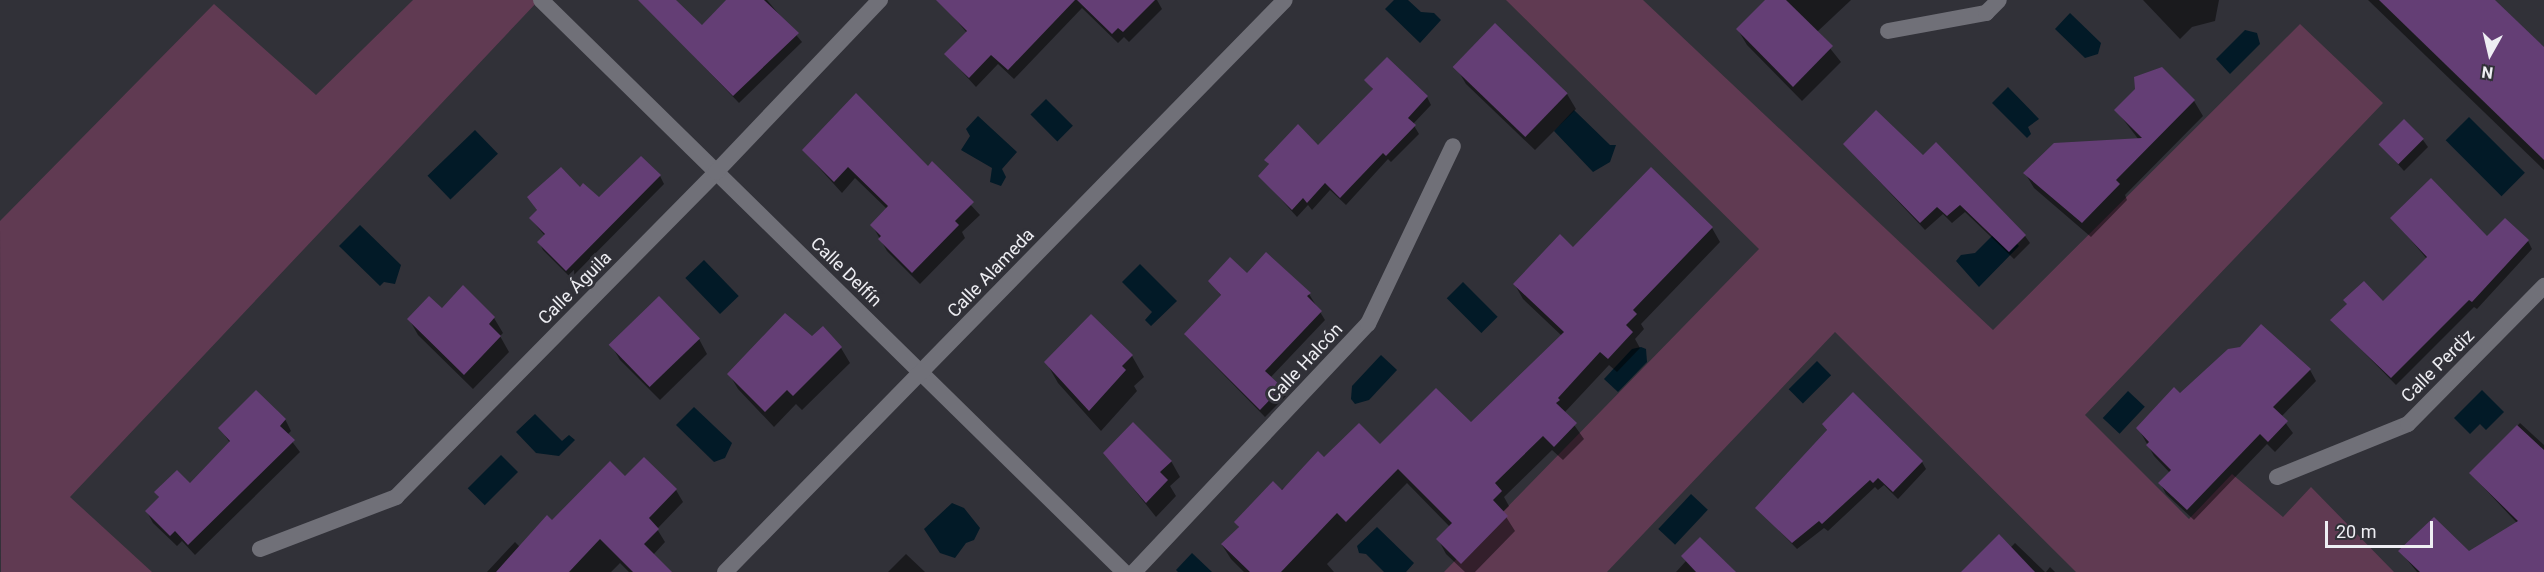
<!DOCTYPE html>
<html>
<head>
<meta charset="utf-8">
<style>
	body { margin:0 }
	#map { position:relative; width:2544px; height:572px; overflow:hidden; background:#313138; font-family:Roboto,sans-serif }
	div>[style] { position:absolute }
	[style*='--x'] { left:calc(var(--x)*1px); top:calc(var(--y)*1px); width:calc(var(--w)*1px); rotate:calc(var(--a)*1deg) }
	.green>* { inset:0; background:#603a52 }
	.water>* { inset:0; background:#021a27; transform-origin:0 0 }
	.shadow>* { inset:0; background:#0007 }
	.building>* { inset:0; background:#643e75; transform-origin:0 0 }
	.minor>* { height:16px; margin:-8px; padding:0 8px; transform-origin:8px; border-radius:8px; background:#707078 }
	span { translate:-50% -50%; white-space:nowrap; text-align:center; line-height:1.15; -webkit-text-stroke:6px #313138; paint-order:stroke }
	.street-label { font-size:18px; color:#eeeef3 }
	.north { position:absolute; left:2460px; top:24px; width:60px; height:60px; -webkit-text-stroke:4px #313138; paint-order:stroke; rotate:188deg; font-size:16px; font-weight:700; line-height:24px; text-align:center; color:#eeeef3 }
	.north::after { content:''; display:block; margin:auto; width:21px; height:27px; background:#eeeef3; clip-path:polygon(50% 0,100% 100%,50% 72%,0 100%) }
	.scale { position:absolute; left:2325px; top:521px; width:108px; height:27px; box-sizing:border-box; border:3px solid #eeeef3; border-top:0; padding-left:8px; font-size:18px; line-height:21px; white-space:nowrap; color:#eeeef3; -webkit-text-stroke:4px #313138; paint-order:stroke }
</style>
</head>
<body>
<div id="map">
	<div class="green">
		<i style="clip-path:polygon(413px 0,539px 0,70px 497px,152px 572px,1px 572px,0 221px,214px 4px,316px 95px)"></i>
		<i style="clip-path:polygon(1506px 0,1643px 0,1993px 330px,2300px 24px,2383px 103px,2085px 415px,2189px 519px,2232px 474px,2283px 517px,2311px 487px,2394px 572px,2076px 572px,1835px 332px,1607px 572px,1444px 572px,1759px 249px)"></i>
	</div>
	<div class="water">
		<i style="clip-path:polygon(1394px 0,1408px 0,1421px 12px,1434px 13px,1441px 20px,1420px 43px,1385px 9px)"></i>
		<i style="clip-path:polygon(2070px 13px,2101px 43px,2098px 54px,2085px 58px,2055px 29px)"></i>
		<i style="clip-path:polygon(2245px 30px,2257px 33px,2260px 44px,2230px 74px,2216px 59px)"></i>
		<i style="clip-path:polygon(2008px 87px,2039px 119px,2028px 127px,2031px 134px,2027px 138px,1992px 103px)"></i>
		<i style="left:1046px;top:99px;width:38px;height:22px;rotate:45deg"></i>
		<i style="clip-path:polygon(1574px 110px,1610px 145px,1616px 145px,1610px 162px,1593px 172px,1554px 131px)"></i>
		<i style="clip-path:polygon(978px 116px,1017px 152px,1002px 169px,1006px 177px,1001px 186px,990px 182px,992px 168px,961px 150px,970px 136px,966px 129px)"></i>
		<i style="left:2469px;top:117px;width:79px;height:33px;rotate:45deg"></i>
		<i style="left:475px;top:130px;width:33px;height:66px;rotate:46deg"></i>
		<i style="clip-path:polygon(360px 225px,401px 265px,395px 284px,384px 282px,380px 286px,339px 246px)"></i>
		<i style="clip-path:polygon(2001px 227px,2019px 246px,1979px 287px,1956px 261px,1961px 255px,1975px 253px)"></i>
		<i style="left:704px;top:260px;width:50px;height:26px;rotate:46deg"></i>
		<i style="clip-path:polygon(1140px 264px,1177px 301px,1151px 326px,1145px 320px,1152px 312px,1122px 282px)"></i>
		<i style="left:1463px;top:282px;width:49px;height:23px;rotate:45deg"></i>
		<i style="clip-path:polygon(1641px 347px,1646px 349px,1647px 362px,1618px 392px,1604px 379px,1632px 349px)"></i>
		<i style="clip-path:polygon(1381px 355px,1397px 370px,1369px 400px,1355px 404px,1351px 399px,1352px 386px)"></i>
		<i style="left:1817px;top:361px;width:20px;height:40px;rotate:45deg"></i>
		<i style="clip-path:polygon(2482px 390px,2504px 412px,2486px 430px,2480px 424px,2470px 434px,2454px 418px)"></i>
		<i style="left:2128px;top:391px;width:23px;height:37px;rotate:43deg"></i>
		<i style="clip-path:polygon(694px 407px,732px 443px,725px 458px,714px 462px,676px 425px)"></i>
		<i style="clip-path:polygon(535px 414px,562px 441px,569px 435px,575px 440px,559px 456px,536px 453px,516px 432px)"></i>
		<i style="left:501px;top:455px;width:24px;height:47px;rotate:45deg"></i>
		<i style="left:1691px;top:494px;width:23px;height:48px;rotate:43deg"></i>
		<i style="clip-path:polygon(952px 503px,964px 508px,980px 528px,974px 540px,966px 543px,955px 558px,940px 553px,924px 529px)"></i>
		<i style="clip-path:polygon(1377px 527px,1414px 563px,1406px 572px,1384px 572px,1366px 554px,1359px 553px,1357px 546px)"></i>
		<i style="clip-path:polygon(1192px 553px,1212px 572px,1178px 572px,1176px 570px)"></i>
	</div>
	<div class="shadow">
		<i style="clip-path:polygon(744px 0,767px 0,802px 42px,739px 103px,691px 53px)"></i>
		<i style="clip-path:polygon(953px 0,1157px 0,1162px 9px,1129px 42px,1124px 37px,1118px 43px,1082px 8px,1014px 79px,998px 64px,976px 87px,946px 54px,967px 33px,946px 8px)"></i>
		<i style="clip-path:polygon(1767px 0,1851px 0,1817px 32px,1841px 62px,1802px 101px,1747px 45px,1738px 30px)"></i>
		<i style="clip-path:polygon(2143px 0,2219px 0,2215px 21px,2192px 27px,2180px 39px)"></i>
		<i style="clip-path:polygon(2368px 0,2493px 0,2544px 49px,2544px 170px)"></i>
		<i style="clip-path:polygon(1495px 25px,1567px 94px,1576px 109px,1535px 150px,1466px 84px,1457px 69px)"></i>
		<i style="clip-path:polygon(1366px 80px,1427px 97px,1431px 105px,1413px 124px,1419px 134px,1391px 162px,1388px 159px,1346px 205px,1330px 190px,1312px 210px,1308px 205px,1297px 217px,1260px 176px,1270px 166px,1266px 160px,1318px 147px,1374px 91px)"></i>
		<i style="clip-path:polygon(2194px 101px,2203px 116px,2125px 195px,2127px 200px,2091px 237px,2034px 188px,2025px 173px,2139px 140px,2116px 110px)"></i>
		<i style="clip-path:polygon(2423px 140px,2428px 147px,2404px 171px,2381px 145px)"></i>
		<i style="clip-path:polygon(1845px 145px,1923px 157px,2025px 236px,2030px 243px,2014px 259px,1965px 212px,1952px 223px,1943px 214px,1925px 230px)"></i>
		<i style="clip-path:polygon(803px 150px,928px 168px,932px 163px,980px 215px,962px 232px,965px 238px,920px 284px,887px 251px,872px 225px,887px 209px,855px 178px,842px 193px)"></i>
		<i style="clip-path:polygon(660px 176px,664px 184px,571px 278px,543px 250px,539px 242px,545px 236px,530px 218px,538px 211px,529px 198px,581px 189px,599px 199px)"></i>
		<i style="clip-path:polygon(2392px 218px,2487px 238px,2528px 241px,2532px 249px,2477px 309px,2474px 307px,2396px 385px,2332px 320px,2383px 303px,2427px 259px)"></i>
		<i style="clip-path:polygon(1712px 228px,1720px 242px,1641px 324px,1644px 329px,1635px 339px,1640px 348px,1617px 372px,1609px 365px,1565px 412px,1584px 439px,1563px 460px,1552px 450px,1504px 497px,1509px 506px,1503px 512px,1515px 531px,1475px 572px,1465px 572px,1446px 554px,1438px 539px,1450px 527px,1407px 483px,1327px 564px,1334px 572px,1244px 572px,1231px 559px,1222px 545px,1239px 528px,1236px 522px,1324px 459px,1471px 424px,1562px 336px,1523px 299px,1515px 285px,1573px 249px)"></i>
		<i style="clip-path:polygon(1247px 275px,1309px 294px,1325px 320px,1270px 378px,1286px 396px,1265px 417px,1185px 335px,1222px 297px,1210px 281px)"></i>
		<i style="clip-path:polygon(442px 311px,494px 318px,503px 333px,500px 336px,509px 352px,473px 389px,418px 335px,409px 319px)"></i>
		<i style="clip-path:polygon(812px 338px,841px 348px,850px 363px,802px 410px,796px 404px,774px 427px,738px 389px,729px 374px)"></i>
		<i style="clip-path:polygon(699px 339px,707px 354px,660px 400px,620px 360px,611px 345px)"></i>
		<i style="clip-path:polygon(2241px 348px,2310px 370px,2316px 381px,2281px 417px,2293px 433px,2275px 452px,2267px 444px,2194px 520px,2166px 494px,2160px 483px,2170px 473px,2154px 456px,2138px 428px)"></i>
		<i style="clip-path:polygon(1132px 356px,1144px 377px,1134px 386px,1137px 391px,1101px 431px,1058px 383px,1046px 362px)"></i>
		<i style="clip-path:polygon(285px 419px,291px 431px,287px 435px,300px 452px,195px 555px,182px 541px,177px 546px,153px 523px,147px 512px,160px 499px,156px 493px,190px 486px,230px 443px,220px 428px)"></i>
		<i style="clip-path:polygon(2520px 423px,2544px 445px,2544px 561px,2533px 572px,2417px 572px,2400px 551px,2468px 553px,2517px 523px,2471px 474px)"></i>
		<i style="clip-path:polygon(1823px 424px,1922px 462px,1926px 469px,1898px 499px,1884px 485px,1878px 490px,1875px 487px,1828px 531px,1824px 528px,1797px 549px,1757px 508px,1828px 432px)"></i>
		<i style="clip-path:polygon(1105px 453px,1171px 461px,1180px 477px,1170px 486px,1176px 496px,1156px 517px)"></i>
		<i style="clip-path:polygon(625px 479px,676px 490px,683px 502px,657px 529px,665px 542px,653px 555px,666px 572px,629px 572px,620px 563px,611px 572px,487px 572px,515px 542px,520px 547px)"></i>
		<i style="clip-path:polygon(2015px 543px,2045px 572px,1971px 572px,2010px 548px)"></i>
		<i style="clip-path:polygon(906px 554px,925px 572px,888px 572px)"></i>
		<i style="clip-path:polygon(1683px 556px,1734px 572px,1676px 572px,1686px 561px)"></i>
		<i style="clip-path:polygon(2050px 567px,2055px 572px,2046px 572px)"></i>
	</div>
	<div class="building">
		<i style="clip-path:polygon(638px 0,676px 0,702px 25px,726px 0,764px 0,799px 33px,733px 96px)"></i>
		<i style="clip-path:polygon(936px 0,1075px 0,1008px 70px,991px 55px,969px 78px,944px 54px,967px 31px)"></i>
		<i style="clip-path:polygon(1077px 0,1155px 0,1123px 32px,1118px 28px,1112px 34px)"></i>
		<i style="clip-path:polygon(1765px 0,1786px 0,1833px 46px,1793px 87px,1736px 29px)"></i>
		<i style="clip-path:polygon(2379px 0,2495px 0,2544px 47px,2544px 160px)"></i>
		<i style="left:1495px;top:23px;width:101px;height:61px;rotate:44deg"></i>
		<i style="clip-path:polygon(1387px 57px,1428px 96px,1408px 118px,1416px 125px,1386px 156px,1383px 153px,1340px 198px,1325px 183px,1307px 203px,1303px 198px,1292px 210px,1258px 176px,1269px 164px,1264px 160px,1298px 124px,1318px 145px,1373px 89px,1364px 80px)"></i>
		<i style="clip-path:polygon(2162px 67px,2195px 100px,2116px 180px,2120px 184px,2082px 223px,2023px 173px,2054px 143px,2142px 138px,2114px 110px,2135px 89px,2134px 77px)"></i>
		<i style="clip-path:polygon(856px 93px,928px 166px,932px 161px,974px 202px,955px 221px,959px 225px,912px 273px,878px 239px,881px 236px,870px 225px,888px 206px,848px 167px,834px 182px,802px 150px)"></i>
		<i style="clip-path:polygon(1876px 110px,1923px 155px,1936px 142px,2026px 235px,2009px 252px,1960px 205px,1947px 216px,1937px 207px,1920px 223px,1843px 144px)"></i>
		<i style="left:2404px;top:119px;width:28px;height:36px;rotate:45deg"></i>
		<i style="clip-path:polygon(641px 156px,661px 175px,566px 271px,537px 242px,545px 234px,529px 218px,537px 210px,527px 197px,561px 167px,580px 187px,583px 183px,599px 197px)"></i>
		<i style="clip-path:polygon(1651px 167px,1713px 227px,1633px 310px,1637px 314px,1626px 325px,1633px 332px,1608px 359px,1600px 352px,1558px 398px,1560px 400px,1556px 403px,1577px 423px,1554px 447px,1543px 436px,1495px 483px,1502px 491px,1493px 500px,1508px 516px,1461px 564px,1436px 539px,1452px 523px,1398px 469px,1346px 522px,1337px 513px,1281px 572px,1250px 572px,1221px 544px,1239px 527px,1234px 522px,1273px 481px,1282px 490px,1318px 451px,1324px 457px,1359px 423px,1380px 444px,1436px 388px,1471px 422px,1564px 332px,1513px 284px,1560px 234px,1573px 247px)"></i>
		<i style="clip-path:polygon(2431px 178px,2487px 236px,2505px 218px,2529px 240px,2472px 302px,2469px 300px,2391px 378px,2330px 320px,2347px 304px,2343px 300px,2364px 281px,2383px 301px,2427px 257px,2390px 218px)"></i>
		<i style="clip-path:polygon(1266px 252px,1311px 293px,1307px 296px,1322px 311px,1265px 371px,1282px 387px,1260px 410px,1184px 334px,1221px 295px,1208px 281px,1230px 257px,1247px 273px)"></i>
		<i style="clip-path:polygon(463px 285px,495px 317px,489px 324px,501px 336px,464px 375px,407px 319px,429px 296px,442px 308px)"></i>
		<i style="left:659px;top:296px;width:59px;height:70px;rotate:46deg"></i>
		<i style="clip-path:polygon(785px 313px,812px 336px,823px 326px,842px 347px,793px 396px,787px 390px,765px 412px,727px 374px)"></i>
		<i style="clip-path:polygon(1091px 314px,1133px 355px,1122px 366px,1126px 370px,1089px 411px,1044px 362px)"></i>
		<i style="clip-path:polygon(2261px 324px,2311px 369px,2273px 407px,2288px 421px,2268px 442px,2260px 434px,2187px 510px,2158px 483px,2171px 470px,2146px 445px,2149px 442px,2136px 428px,2174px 387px,2180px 393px,2228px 349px,2240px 347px)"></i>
		<i style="clip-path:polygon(256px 390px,286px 419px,280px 426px,295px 440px,188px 545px,175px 531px,170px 536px,145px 511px,159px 497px,154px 492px,177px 470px,190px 483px,230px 441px,218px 428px)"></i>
		<i style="clip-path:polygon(1853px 392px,1923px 461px,1893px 492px,1878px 478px,1873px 483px,1870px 480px,1822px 524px,1819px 521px,1792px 543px,1755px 508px,1827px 430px,1822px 424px)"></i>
		<i style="clip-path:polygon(1133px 422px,1172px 461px,1160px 472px,1168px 480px,1146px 503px,1103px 453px)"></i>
		<i style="clip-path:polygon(2517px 425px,2544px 450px,2544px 572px,2420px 572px,2398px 551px,2434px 517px,2469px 551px,2518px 521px,2469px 473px)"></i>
		<i style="clip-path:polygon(644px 457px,677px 489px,649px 518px,659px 529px,644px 544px,672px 572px,633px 572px,600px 539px,569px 572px,496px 572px,547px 515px,552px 520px,610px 461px,625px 476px)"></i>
		<i style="clip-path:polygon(1999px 534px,2035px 572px,1961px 572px)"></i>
		<i style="clip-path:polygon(1700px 537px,1736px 572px,1696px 572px,1681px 556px)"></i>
	</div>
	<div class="minor">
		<i style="--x:541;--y:0;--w:817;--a:44.45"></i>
		<i style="--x:1888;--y:31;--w:100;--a:-10.4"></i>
		<i style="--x:1986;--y:13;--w:18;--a:-45"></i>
		<i style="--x:2277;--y:477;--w:141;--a:-22"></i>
		<i style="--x:2408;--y:424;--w:194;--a:-45.4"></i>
		<i style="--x:260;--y:549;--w:146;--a:-20.9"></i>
		<i style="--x:396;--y:497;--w:456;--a:-45.4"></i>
		<i style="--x:716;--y:172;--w:238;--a:-46.4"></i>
		<i style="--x:725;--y:572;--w:800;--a:-45.61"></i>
		<i style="--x:1134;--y:572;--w:341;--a:-46.7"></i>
		<i style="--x:1368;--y:324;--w:197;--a:-64.5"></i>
	</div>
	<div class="street-label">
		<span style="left:846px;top:272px;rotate:44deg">Calle Delfín</span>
		<span style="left:991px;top:273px;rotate:-46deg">Calle Alameda</span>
		<span style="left:575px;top:288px;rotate:-45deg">Calle Águila</span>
		<span style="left:1305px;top:363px;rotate:-47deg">Calle Halcón</span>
		<span style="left:2438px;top:366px;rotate:-45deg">Calle Perdiz</span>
	</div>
	<div class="north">N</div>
	<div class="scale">20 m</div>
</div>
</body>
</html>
